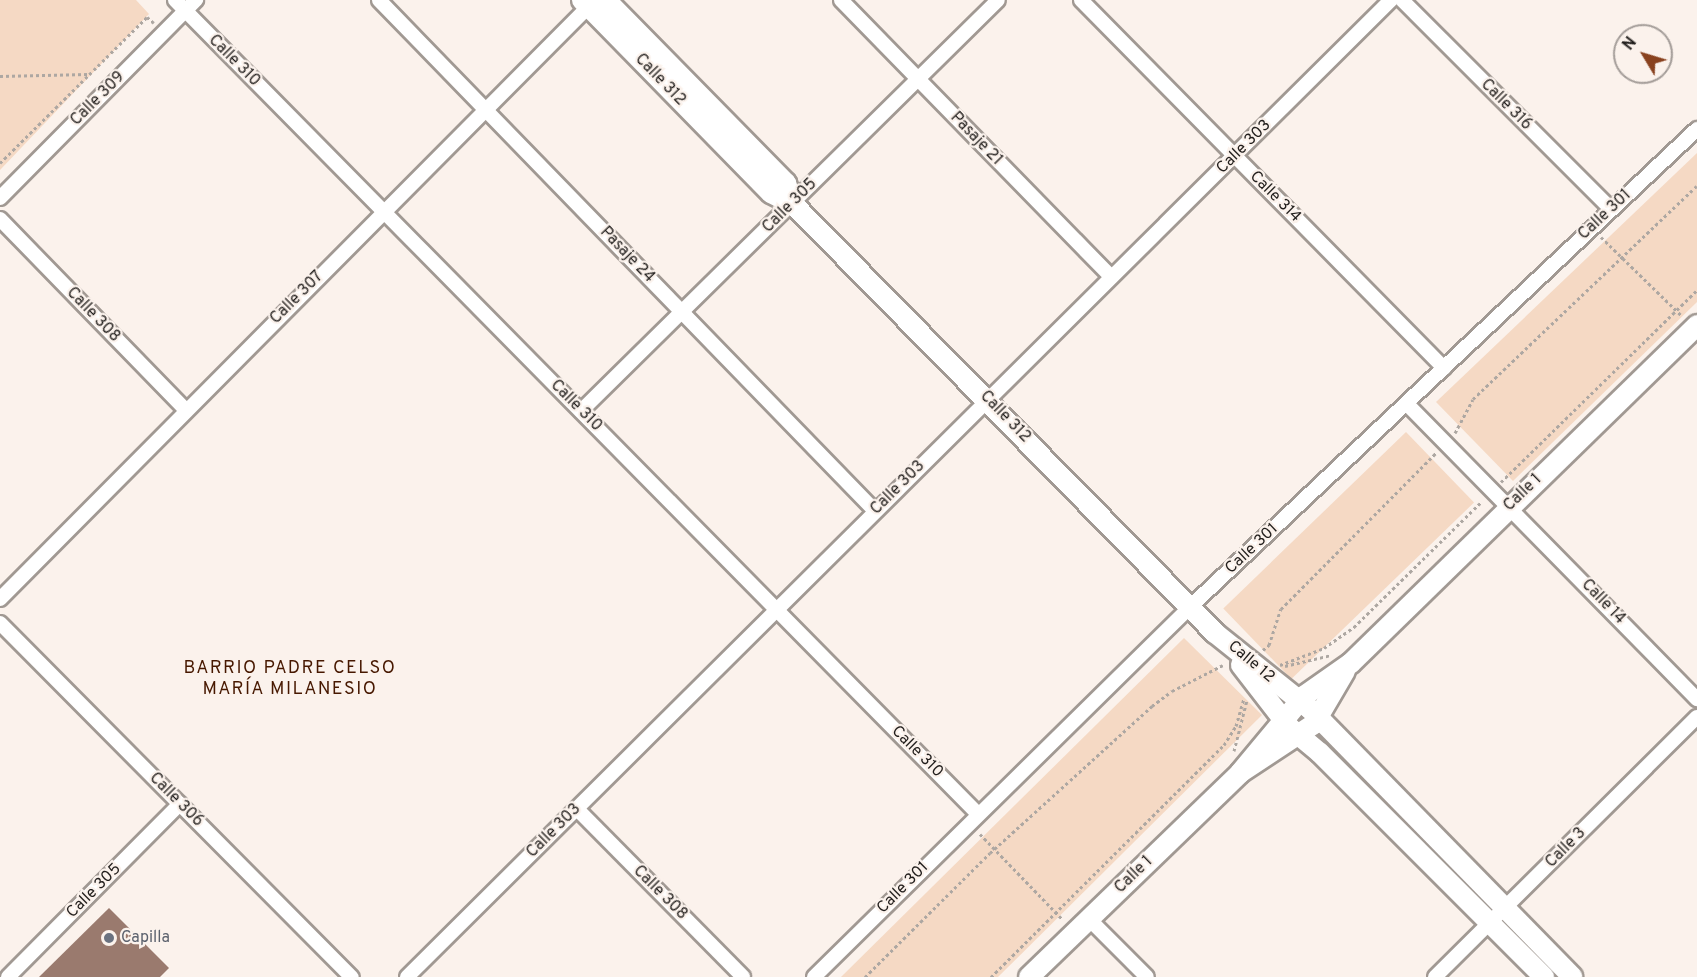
<!DOCTYPE html>
<html>
<head>
<meta charset="utf-8">
<style>
	body { margin:0 }
	#map { position:relative; width:1697px; height:977px; overflow:hidden; background:#fbf2ec; font-family:Overpass,sans-serif }
	div>[style] { position:absolute }
	[style*='--x'] { left:calc(var(--x)*1px); top:calc(var(--y)*1px); width:calc(var(--w)*1px); rotate:calc(var(--a)*1deg) }
	.green>* { inset:0; background:#f5d9c4; transform-origin:0 0 }
	.building>* { inset:0; background:#9a7a6e }
	.path>* { height:3px; margin-top:-1.5px; transform-origin:0; background:repeating-linear-gradient(90deg,#ada7a2 0 3px,transparent 0 6px) }
	.roads { filter:drop-shadow(2px 0 #a19993) drop-shadow(-2px 0 #a19993) drop-shadow(0 2px #a19993) drop-shadow(0 -2px #a19993) }
	.street>* { height:14px; margin:-7px; padding:0 7px; transform-origin:7px; border-radius:7px; background:#fff }
	.secondary>* { height:20px; margin:-10px; padding:0 10px; transform-origin:10px; border-radius:10px; background:#fff }
	.dots>* { width:16px; height:16px; translate:-50% -50%; box-sizing:border-box; border:3px solid #fbf2ec; border-radius:50% }
	span { translate:-50% -50%; white-space:nowrap; text-align:center; line-height:1.15; -webkit-text-stroke:4.5px #fbf2ec; paint-order:stroke }
	.street-label { font-size:16px; color:#211e1c }
	.worship-label { font-size:16px; color:#5b616d }
	.left { translate:0 -50%; text-align:left }
	.neighbourhood-label { font-size:18px; color:#471800; letter-spacing:1.5px }
	.north { position:absolute; left:1613px; top:24px; width:60px; height:60px; box-sizing:border-box; background:#fbf2ec; border:2px solid #a49d99; border-radius:50%; rotate:308deg; font-size:16px; font-weight:700; line-height:24px; text-align:center; color:#211e1c }
	.north::after { content:''; display:block; margin:auto; width:21px; height:27px; background:#89421f; clip-path:polygon(50% 0,100% 100%,50% 72%,0 100%) }
</style>
</head>
<body>
<div id="map">
	<div class="green">
		<i style="clip-path:polygon(0 0,136px 0,149px 14px,0 170px)"></i>
		<i style="clip-path:polygon(1697px 153px,1697px 302px,1513px 481px,1436px 402px)"></i>
		<i style="left:1406px;top:432px;width:98px;height:254px;rotate:46deg"></i>
		<i style="clip-path:polygon(1184px 638px,1262px 715px,998px 977px,841px 977px)"></i>
	</div>
	<div class="building">
		<i style="clip-path:polygon(109px 908px,169px 968px,160px 977px,39px 977px)"></i>
	</div>
	<div class="path">
		<i style="--x:0;--y:76;--w:88;--a:-1.3"></i>
		<i style="--x:0;--y:163;--w:207;--a:-44.8"></i>
		<i style="--x:147;--y:17;--w:9;--a:41"></i>
		<i style="--x:1601;--y:237;--w:113;--a:44.3"></i>
		<i style="--x:1455;--y:433;--w:38;--a:-62"></i>
		<i style="--x:1473;--y:399;--w:309;--a:-43.6"></i>
		<i style="--x:1501;--y:482;--w:274;--a:-44.4"></i>
		<i style="--x:1263;--y:650;--w:8;--a:-40"></i>
		<i style="--x:1269;--y:645;--w:38;--a:-72"></i>
		<i style="--x:1281;--y:609;--w:220;--a:-45.2"></i>
		<i style="--x:1280;--y:665;--w:47;--a:-21.1"></i>
		<i style="--x:1324;--y:648;--w:37;--a:-35"></i>
		<i style="--x:1354;--y:627;--w:180;--a:-44.5"></i>
		<i style="--x:1285;--y:666;--w:47;--a:-13.4"></i>
		<i style="--x:1234;--y:751;--w:53;--a:-75.7"></i>
		<i style="--x:980;--y:834;--w:120;--a:46"></i>
		<i style="--x:865;--y:977;--w:176;--a:-44.8"></i>
		<i style="--x:990;--y:853;--w:219;--a:-42.2"></i>
		<i style="--x:1152;--y:706;--w:25;--a:-37"></i>
		<i style="--x:1172;--y:691;--w:57;--a:-27"></i>
		<i style="--x:991;--y:977;--w:329;--a:-44.9"></i>
		<i style="--x:1224;--y:745;--w:22;--a:-58"></i>
		<i style="--x:1236;--y:726;--w:29;--a:-74"></i>
	</div>
	<div class="roads">
		<div class="street">
			<i style="--x:175;--y:0;--w:1142;--a:45.39"></i>
			<i style="--x:379;--y:0;--w:712;--a:45.85"></i>
			<i style="--x:841;--y:0;--w:387;--a:45.7"></i>
			<i style="--x:1081;--y:0;--w:517;--a:45.39"></i>
			<i style="--x:1402;--y:0;--w:296;--a:45"></i>
			<i style="--x:0;--y:198;--w:279;--a:-45.3"></i>
			<i style="--x:0;--y:219;--w:267;--a:45.8"></i>
			<i style="--x:1407;--y:404;--w:414;--a:45.5"></i>
			<i style="--x:581;--y:411;--w:585;--a:-44.58"></i>
			<i style="--x:0;--y:599;--w:844;--a:-45.19"></i>
			<i style="--x:0;--y:623;--w:499;--a:45.2"></i>
			<i style="--x:577;--y:809;--w:236;--a:45.3"></i>
			<i style="--x:1088;--y:918;--w:83;--a:45"></i>
			<i style="--x:8;--y:977;--w:244;--a:-45.2"></i>
			<i style="--x:407;--y:977;--w:1387;--a:-44.8"></i>
			<i style="--x:814;--y:977;--w:528;--a:-44.54"></i>
			<i style="--x:1190;--y:607;--w:697;--a:-43.31"></i>
			<i style="--x:1435;--y:977;--w:369;--a:-44.8"></i>
		</div>
		<div class="secondary">
			<i style="--x:582;--y:0;--w:270;--a:45.6"></i>
			<i style="--x:771;--y:193;--w:25;--a:27"></i>
			<i style="--x:793;--y:204;--w:602;--a:45.47"></i>
			<i style="--x:1215;--y:633;--w:122;--a:38.7"></i>
			<i style="--x:1310;--y:709;--w:375;--a:45.6"></i>
			<i style="--x:606;--y:0;--w:257;--a:45.5"></i>
			<i style="--x:786;--y:183;--w:22;--a:72"></i>
			<i style="--x:1241;--y:665;--w:78;--a:52.3"></i>
			<i style="--x:1289;--y:727;--w:40;--a:40"></i>
			<i style="--x:1320;--y:753;--w:317;--a:45"></i>
			<i style="--x:1240;--y:773;--w:100;--a:-50.3"></i>
			<i style="--x:1304;--y:696;--w:57;--a:-35.1"></i>
			<i style="--x:1351;--y:663;--w:484;--a:-44.3"></i>
			<i style="--x:1029;--y:977;--w:293;--a:-44"></i>
			<i style="--x:1240;--y:773;--w:89;--a:-33.5"></i>
			<i style="--x:1314;--y:724;--w:61;--a:-59.7"></i>
		</div>
	</div>
	<div class="dots">
		<i style="left:109px;top:938px;background:#6b7280"></i>
	</div>
	<div class="street-label">
		<span style="left:234px;top:61px;rotate:45deg">Calle 310</span>
		<span style="left:660px;top:80px;rotate:46deg">Calle 312</span>
		<span style="left:98px;top:99px;rotate:-45deg">Calle 309</span>
		<span style="left:1506px;top:105px;rotate:45deg">Calle 316</span>
		<span style="left:976px;top:139px;rotate:46deg">Pasaje 21</span>
		<span style="left:1244px;top:147px;rotate:-45deg">Calle 303</span>
		<span style="left:1275px;top:197px;rotate:45deg">Calle 314</span>
		<span style="left:790px;top:206px;rotate:-45deg">Calle 305</span>
		<span style="left:1605px;top:215px;rotate:-43deg">Calle 301</span>
		<span style="left:627px;top:255px;rotate:46deg">Pasaje 24</span>
		<span style="left:297px;top:298px;rotate:-45deg">Calle 307</span>
		<span style="left:93px;top:315px;rotate:46deg">Calle 308</span>
		<span style="left:576px;top:406px;rotate:45deg">Calle 310</span>
		<span style="left:1005px;top:417px;rotate:46deg">Calle 312</span>
		<span style="left:898px;top:488px;rotate:-45deg">Calle 303</span>
		<span style="left:1523px;top:493px;rotate:-44deg">Calle 1</span>
		<span style="left:1252px;top:549px;rotate:-43deg">Calle 301</span>
		<span style="left:1603px;top:602px;rotate:46deg">Calle 14</span>
		<span style="left:1251px;top:662px;rotate:40deg">Calle 12</span>
		<span style="left:917px;top:752px;rotate:45deg">Calle 310</span>
		<span style="left:176px;top:800px;rotate:45deg">Calle 306</span>
		<span style="left:554px;top:831px;rotate:-45deg">Calle 303</span>
		<span style="left:1566px;top:848px;rotate:-45deg">Calle 3</span>
		<span style="left:1134px;top:875px;rotate:-44deg">Calle 1</span>
		<span style="left:903px;top:888px;rotate:-45deg">Calle 301</span>
		<span style="left:94px;top:891px;rotate:-45deg">Calle 305</span>
		<span style="left:660px;top:893px;rotate:45deg">Calle 308</span>
	</div>
	<div class="worship-label">
		<span class="left" style="left:121px;top:938px">Capilla</span>
	</div>
	<div class="neighbourhood-label">
		<span style="left:290px;top:680px">BARRIO PADRE CELSO<br>MARÍA MILANESIO</span>
	</div>
	<div class="north">N</div>
</div>
</body>
</html>
